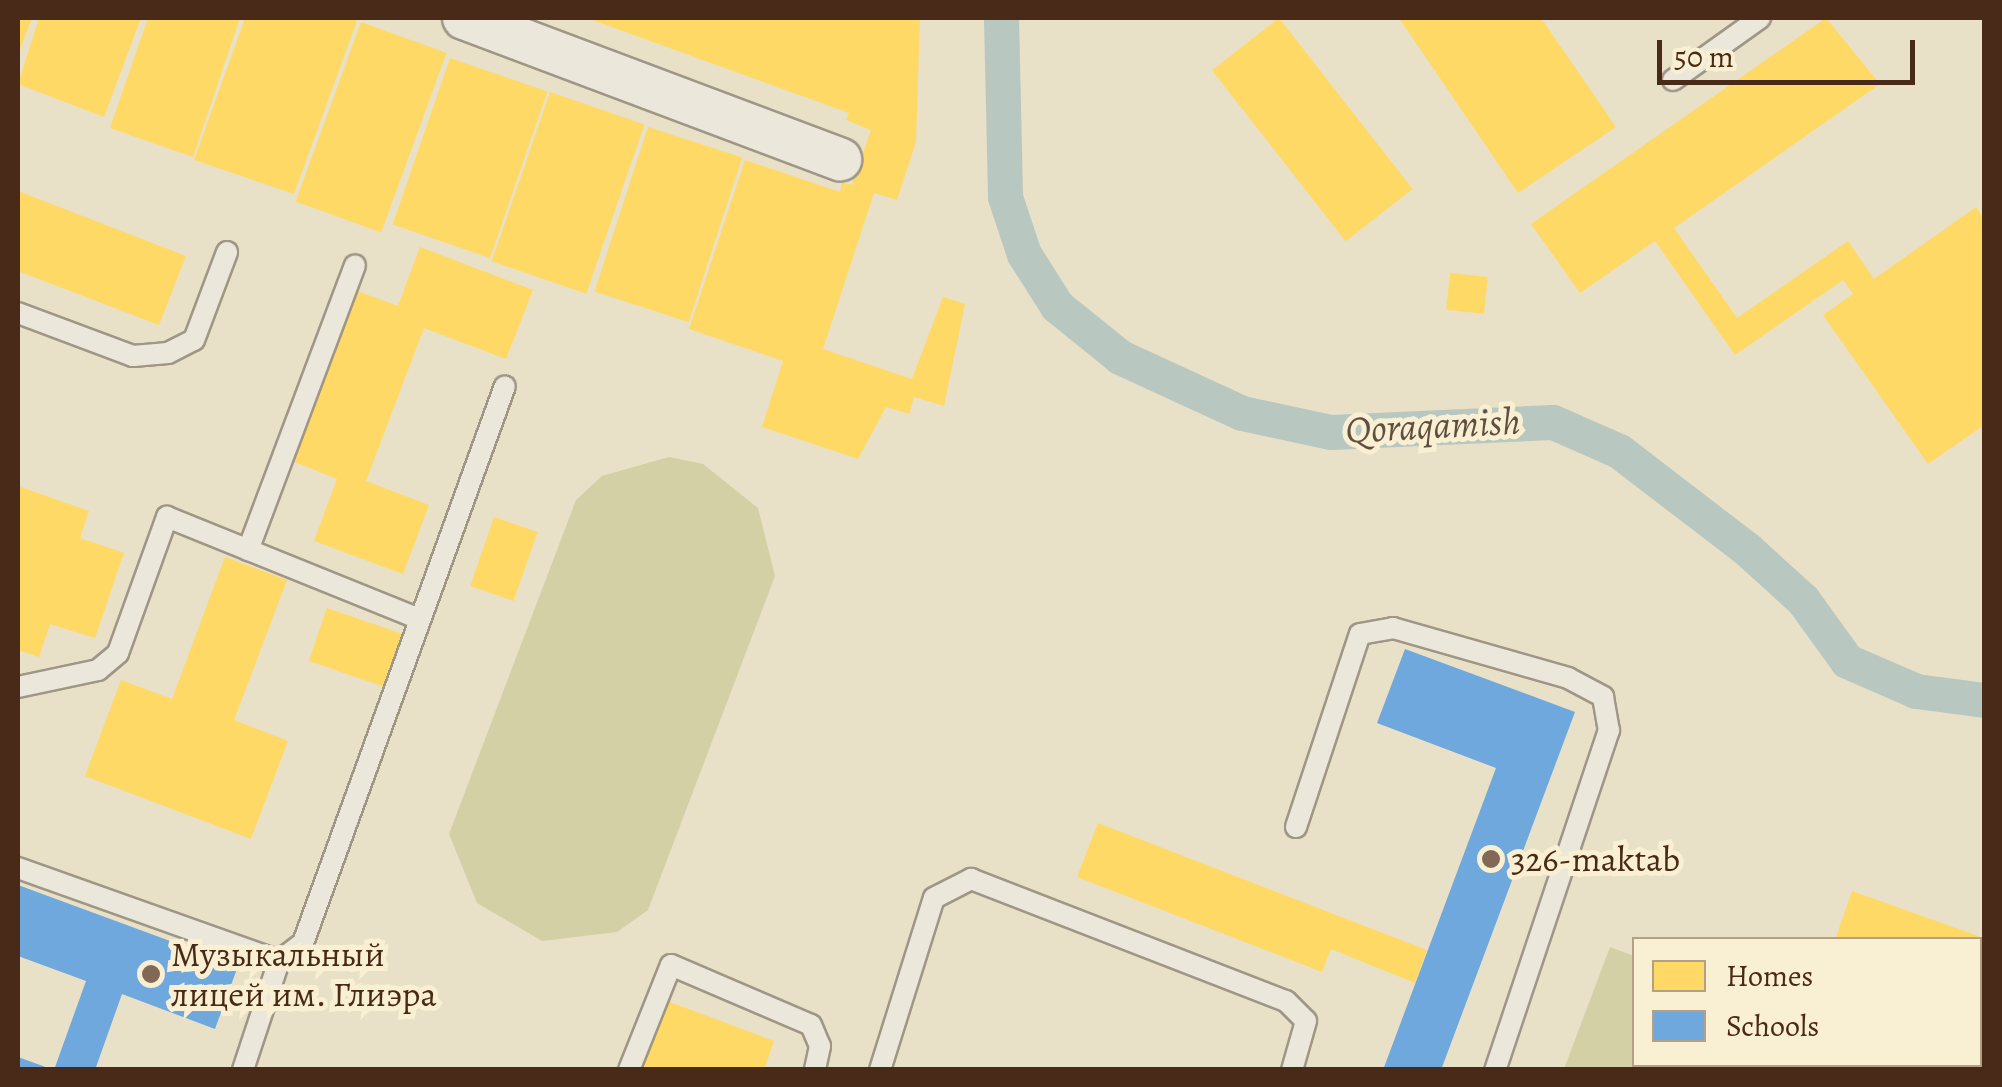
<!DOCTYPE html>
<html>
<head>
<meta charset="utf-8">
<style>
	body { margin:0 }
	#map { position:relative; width:2002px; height:1087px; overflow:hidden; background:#e8e0c7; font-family:Alegreya,serif }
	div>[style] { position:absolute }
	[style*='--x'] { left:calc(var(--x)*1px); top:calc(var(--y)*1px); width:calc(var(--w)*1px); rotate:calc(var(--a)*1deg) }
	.green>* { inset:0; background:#d4d0a5 }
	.homes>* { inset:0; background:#ffd966; transform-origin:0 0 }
	.schools>* { inset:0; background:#6fa8dc }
	.canal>* { height:35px; margin:-17.5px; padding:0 17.5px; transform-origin:17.5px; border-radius:17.5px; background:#b8c7bf }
	.roads { filter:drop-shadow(2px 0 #9f9686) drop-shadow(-2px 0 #9f9686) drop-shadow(0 2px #9f9686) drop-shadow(0 -2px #9f9686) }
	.service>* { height:20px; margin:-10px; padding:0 10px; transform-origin:10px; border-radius:10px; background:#ebe8db }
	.minor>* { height:42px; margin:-21px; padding:0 21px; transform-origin:21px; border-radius:21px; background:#ebe8db }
	.dots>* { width:28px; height:28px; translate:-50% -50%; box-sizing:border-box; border:5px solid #f9efd2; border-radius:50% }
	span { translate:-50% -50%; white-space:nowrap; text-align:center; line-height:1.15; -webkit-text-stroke:10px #f9efd2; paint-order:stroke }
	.poi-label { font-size:35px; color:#492917 }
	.left { translate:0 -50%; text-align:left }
	.water-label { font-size:38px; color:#604e40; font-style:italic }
	.frame { position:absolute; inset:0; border:20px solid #492917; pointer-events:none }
	.legend { position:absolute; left:1632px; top:937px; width:350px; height:130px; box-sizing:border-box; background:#f9efd2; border:2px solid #b3a087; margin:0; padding:12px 18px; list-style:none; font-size:30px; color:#492917 }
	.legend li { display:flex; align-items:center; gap:20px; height:50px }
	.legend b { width:50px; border:2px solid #b3a087 }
	.scale { position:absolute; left:1657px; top:40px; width:258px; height:45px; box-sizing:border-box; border:5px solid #492917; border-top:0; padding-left:12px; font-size:30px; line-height:35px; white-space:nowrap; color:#492917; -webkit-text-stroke:8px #f9efd2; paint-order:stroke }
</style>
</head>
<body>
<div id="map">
	<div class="green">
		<i style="clip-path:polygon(669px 457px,703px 464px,758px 508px,775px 576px,648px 910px,617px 932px,542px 941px,477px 903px,449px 834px,576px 500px,602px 476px)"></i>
		<i style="clip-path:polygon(1610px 947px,1634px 956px,1634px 1064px,1669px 1069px,1564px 1069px)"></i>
	</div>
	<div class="homes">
		<i style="clip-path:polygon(18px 18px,32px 18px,18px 55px)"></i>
		<i style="clip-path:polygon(39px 18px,141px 18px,104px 117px,18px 84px)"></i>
		<i style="clip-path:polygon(148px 18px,240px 18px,193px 157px,110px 128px)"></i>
		<i style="clip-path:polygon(245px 18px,358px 18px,294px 194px,194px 160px)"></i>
		<i style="clip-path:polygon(587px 18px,920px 18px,916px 142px,897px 200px,874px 193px,823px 349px,912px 379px,943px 297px,965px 304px,944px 406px,914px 397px,909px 414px,886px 407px,858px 459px,762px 427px,783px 361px,689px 329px,745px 160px,840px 192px,842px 182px,852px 185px,871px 130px,846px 120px,849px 113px)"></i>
		<i style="left:1279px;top:18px;width:217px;height:85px;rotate:52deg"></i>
		<i style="clip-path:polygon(1399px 18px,1541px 18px,1616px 127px,1518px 193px)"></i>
		<i style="clip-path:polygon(1826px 18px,1880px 84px,1674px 228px,1737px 318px,1848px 241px,1874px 279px,1976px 207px,1984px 219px,1984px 425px,1928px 464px,1823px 315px,1853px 294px,1843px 280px,1735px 355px,1655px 241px,1580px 293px,1531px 224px)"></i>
		<i style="left:361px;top:22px;width:91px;height:191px;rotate:20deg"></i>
		<i style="left:450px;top:58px;width:103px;height:176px;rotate:19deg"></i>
		<i style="left:550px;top:92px;width:100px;height:179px;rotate:19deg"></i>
		<i style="left:648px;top:127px;width:99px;height:173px;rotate:18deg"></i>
		<i style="clip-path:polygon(18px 191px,186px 256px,159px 325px,18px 271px)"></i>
		<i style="clip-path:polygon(420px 247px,533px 290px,506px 359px,424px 328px,366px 481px,429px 505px,403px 574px,314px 541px,337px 479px,292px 461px,357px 291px,398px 306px)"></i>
		<i style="left:1450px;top:273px;width:38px;height:37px;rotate:6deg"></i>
		<i style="clip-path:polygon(18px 486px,89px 511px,80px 538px,124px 553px,95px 638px,50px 624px,39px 657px,18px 650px)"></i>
		<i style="left:494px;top:517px;width:46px;height:73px;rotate:19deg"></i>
		<i style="clip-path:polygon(225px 557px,287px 580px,234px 720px,288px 741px,251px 839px,85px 776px,121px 680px,172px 699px)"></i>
		<i style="left:327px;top:608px;width:84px;height:56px;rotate:19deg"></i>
		<i style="clip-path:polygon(1098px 823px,1427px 950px,1415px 983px,1331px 949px,1322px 972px,1077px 877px)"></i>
		<i style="clip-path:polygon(1852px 891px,1984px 938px,1984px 1020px,1980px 940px,1835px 940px)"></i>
		<i style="clip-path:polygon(667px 1001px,774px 1041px,764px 1070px,642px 1070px)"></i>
		<i style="clip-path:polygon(1707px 1064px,1930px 1064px,1943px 1069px,1706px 1070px)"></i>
	</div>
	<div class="schools">
		<i style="clip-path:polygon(1405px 649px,1575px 712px,1441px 1070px,1383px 1070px,1496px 768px,1377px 723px)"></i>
		<i style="clip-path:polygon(18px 885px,238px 966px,215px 1029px,122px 994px,95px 1070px,54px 1070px,86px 981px,18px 956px)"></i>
		<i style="clip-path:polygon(18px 1057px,51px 1069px,50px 1070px,18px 1070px)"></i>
	</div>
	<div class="canal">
		<i style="--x:1001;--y:18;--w:179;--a:88.7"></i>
		<i style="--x:1005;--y:197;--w:60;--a:71.6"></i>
		<i style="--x:1024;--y:254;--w:62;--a:57.6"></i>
		<i style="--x:1057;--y:306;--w:81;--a:39"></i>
		<i style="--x:1120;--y:357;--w:134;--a:24.7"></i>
		<i style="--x:1242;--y:413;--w:91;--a:12.1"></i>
		<i style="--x:1331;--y:432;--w:222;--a:-2.6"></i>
		<i style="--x:1553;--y:422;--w:72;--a:23.7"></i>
		<i style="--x:1619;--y:451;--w:163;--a:37.5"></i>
		<i style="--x:1748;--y:550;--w:74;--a:42.3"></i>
		<i style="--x:1803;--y:600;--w:75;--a:54.2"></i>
		<i style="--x:1847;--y:661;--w:75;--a:23.5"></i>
		<i style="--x:1916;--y:691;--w:69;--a:7.5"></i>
	</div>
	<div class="roads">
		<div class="service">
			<i style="--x:1673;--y:80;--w:107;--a:-35.5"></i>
			<i style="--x:18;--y:313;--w:123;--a:20.5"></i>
			<i style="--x:133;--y:356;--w:35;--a:-5"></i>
			<i style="--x:168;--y:353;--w:29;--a:-27"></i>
			<i style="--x:194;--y:340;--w:94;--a:-69.4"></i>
			<i style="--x:248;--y:550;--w:304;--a:-69.4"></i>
			<i style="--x:18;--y:687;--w:82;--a:-12"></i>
			<i style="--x:98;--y:670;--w:26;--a:-40"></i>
			<i style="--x:118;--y:653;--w:145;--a:-70.2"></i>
			<i style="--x:167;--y:517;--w:273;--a:22"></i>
			<i style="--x:1296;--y:827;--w:203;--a:-71.7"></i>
			<i style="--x:1360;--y:634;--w:34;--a:-10"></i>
			<i style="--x:1393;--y:628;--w:182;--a:15.9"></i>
			<i style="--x:1568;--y:678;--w:40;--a:28"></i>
			<i style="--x:1603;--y:697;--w:34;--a:80"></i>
			<i style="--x:1609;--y:730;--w:359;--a:108.5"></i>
			<i style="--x:18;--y:868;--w:277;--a:19.6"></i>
			<i style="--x:279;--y:961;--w:115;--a:108.3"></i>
			<i style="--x:279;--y:961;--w:30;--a:-37"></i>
			<i style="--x:303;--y:943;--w:592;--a:-70.07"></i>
			<i style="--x:629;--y:1070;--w:113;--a:-68.2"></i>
			<i style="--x:671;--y:965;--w:152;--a:23.2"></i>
			<i style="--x:811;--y:1025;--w:23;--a:67"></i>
			<i style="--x:820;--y:1046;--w:25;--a:102"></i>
			<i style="--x:880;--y:1070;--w:180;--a:-72.6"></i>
			<i style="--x:934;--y:898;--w:42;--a:-27.2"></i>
			<i style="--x:971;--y:879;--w:338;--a:21.2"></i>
			<i style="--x:1286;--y:1001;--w:28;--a:45"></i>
			<i style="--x:1306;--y:1021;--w:51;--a:105.9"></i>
		</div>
		<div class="minor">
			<i style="--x:464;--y:18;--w:402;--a:20.6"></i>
		</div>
	</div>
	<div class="dots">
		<i style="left:1491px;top:859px;background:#816955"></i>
		<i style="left:151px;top:974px;background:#816955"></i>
	</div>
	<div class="poi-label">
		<span class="left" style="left:1511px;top:859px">326-maktab</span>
		<span class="left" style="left:171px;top:974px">Музыкальный<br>лицей им. Глиэра</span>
	</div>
	<div class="water-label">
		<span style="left:1433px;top:426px;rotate:-3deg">Qoraqamish</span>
	</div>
	<div class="frame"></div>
	<ul class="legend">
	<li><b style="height:28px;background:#ffd966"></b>Homes</li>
	<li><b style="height:28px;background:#6fa8dc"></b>Schools</li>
	</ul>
	<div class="scale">50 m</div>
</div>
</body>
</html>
